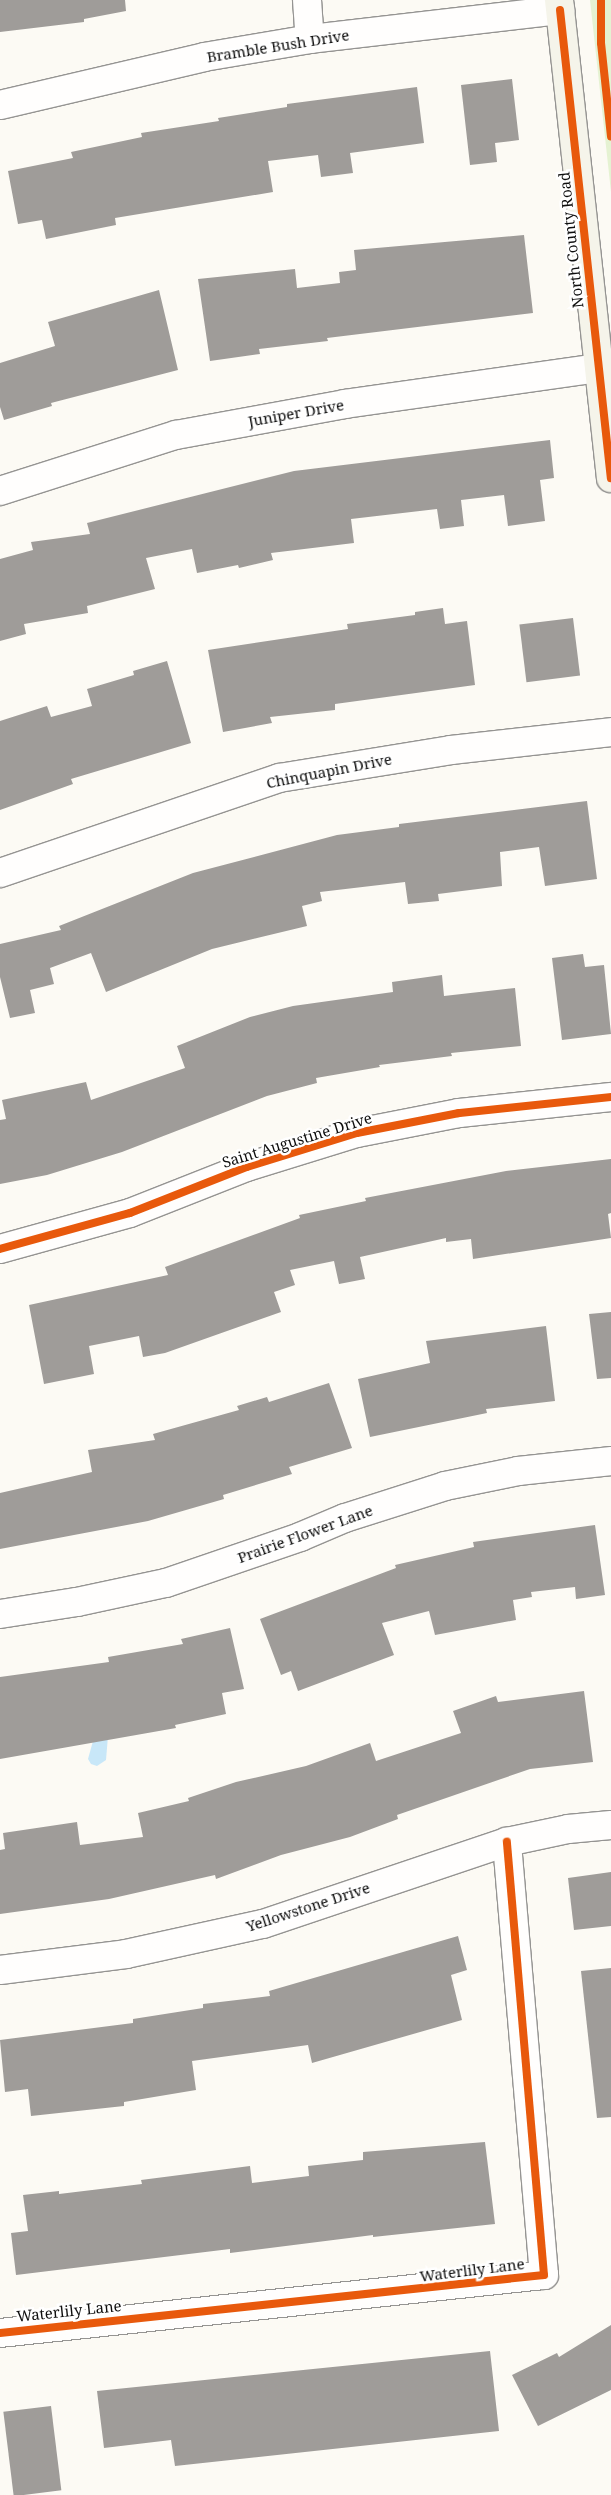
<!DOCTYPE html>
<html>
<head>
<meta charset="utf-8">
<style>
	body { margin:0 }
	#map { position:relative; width:611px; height:2495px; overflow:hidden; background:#fcfaf4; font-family:"Noto Serif",serif }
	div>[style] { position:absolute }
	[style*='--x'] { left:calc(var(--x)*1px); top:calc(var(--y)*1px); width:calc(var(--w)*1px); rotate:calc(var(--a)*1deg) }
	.green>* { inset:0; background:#e5f2d2 }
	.water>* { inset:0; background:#c8e7f8 }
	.building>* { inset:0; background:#9f9c99; transform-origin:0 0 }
	.roads { filter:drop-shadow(1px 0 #959492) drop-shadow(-1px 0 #959492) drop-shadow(0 1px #959492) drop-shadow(0 -1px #959492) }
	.street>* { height:28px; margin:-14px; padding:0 14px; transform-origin:14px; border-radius:14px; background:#fffefd }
	.secondary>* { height:28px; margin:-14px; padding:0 14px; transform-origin:14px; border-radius:14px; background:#f5f4ea }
	.cycleway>* { height:8px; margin:-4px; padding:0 4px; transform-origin:4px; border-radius:4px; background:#e8590c }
	span { translate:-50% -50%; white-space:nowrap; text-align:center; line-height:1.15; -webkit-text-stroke:5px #fff; paint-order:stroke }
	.street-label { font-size:15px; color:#0e0e0e }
</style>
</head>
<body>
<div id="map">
	<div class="green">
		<i style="clip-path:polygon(590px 0,611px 0,611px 192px)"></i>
	</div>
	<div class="water">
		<i style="clip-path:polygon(108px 1736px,106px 1760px,97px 1766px,91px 1764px,88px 1759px,93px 1741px)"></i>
	</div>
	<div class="building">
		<i style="clip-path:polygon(0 0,125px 0,126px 11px,84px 19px,84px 22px,0 32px)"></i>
		<i style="clip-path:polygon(512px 79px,519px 140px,495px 143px,497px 162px,470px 165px,461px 85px)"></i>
		<i style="clip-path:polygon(417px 87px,424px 143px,350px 153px,353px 173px,321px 177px,318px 155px,268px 161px,273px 192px,115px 218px,116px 225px,46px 239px,42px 220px,18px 224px,8px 171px,73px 158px,71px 152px,142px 137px,141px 133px,219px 121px,218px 118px,287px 107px,287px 104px)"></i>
		<i style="clip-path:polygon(524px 235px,533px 313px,327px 338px,328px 341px,259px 349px,260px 354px,210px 361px,198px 279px,295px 269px,297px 288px,340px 283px,339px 272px,356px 270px,354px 250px)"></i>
		<i style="clip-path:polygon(159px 290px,178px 370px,51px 403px,52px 406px,4px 420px,0 407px,0 363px,55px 346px,48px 322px)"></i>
		<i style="clip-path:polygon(550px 440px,554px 478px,540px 480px,545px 521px,508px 526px,504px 495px,461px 500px,464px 526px,440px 529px,437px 509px,351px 519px,354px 543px,271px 553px,273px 560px,239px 568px,238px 565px,197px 573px,192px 549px,146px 558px,155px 589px,87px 606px,88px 613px,24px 624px,26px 634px,0 641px,0 559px,33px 550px,31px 542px,90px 534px,87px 523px,294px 471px)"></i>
		<i style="clip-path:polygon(443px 608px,445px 624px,467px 621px,475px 685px,335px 704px,335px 710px,270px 717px,272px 723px,223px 732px,208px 650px,348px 629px,347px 624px,415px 615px,415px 612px)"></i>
		<i style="left:573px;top:618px;width:58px;height:54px;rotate:83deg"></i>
		<i style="clip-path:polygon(167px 661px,191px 743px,71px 779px,73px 784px,0 810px,0 721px,47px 706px,51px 717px,92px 706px,87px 689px,134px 675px,133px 671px)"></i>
		<i style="clip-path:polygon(587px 801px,597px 879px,545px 886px,539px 847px,500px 852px,502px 886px,438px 894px,439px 901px,408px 904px,405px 882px,320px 892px,322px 901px,302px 906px,307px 926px,212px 949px,106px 992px,91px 953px,50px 968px,54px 984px,30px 990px,35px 1013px,10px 1018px,0 977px,0 944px,61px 930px,59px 926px,193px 873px,337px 835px,399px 827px,399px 824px)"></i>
		<i style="clip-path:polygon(583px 954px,585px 967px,604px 965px,611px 1034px,562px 1040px,552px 958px)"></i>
		<i style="clip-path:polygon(442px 975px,444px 996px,515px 988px,521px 1046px,451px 1053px,452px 1056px,379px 1065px,380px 1067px,316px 1078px,317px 1083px,267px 1096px,122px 1152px,47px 1175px,0 1184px,0 1120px,6px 1119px,2px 1100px,86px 1082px,91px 1100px,185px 1068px,177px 1046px,250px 1017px,293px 1006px,393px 992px,392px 982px)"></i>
		<i style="clip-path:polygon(611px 1159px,611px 1213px,608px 1214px,611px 1238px,473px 1259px,471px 1239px,446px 1242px,446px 1238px,360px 1257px,365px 1279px,339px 1284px,334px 1261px,290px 1270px,295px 1285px,274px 1292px,281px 1312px,165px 1353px,143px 1357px,139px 1336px,89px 1346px,94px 1374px,44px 1384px,29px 1305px,168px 1275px,165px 1267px,300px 1218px,299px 1215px,366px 1201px,365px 1198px,506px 1171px)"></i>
		<i style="clip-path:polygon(611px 1312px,611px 1378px,597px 1379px,589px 1314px)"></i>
		<i style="clip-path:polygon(546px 1326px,555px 1401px,486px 1409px,487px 1413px,370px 1437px,358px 1379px,430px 1363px,426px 1341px)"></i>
		<i style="clip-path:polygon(329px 1383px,352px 1448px,289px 1467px,292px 1474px,223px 1495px,224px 1499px,148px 1521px,0 1549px,0 1493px,92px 1472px,88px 1450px,155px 1440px,153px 1434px,239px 1410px,237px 1406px,267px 1397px,269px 1402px)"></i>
		<i style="clip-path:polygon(595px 1525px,605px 1595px,576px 1599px,575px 1587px,531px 1592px,532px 1597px,513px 1600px,516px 1620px,435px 1635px,429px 1611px,382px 1623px,394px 1655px,298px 1691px,291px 1671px,281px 1675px,260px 1619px,396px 1568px,395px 1565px,474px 1547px,473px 1542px)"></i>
		<i style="clip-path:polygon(230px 1628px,244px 1689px,222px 1693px,226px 1714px,175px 1725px,176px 1728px,0 1759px,0 1677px,109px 1662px,108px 1657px,183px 1644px,181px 1639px)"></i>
		<i style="clip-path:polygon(584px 1691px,593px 1762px,530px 1769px,397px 1815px,398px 1819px,350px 1837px,281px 1855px,216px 1879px,215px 1875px,109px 1899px,0 1914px,0 1850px,5px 1849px,3px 1833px,77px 1822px,80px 1845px,143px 1837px,138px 1813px,189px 1801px,188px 1798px,236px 1782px,306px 1766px,370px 1743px,376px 1761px,461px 1733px,453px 1711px,496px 1696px,498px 1702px)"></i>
		<i style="clip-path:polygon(611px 1872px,611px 1926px,574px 1930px,568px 1878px)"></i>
		<i style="clip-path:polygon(458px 1936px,467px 1970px,451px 1975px,462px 2020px,312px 2063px,308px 2045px,192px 2061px,196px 2090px,124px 2102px,124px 2106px,31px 2116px,28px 2089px,5px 2092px,0 2040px,133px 2023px,133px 2019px,203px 2008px,203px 2004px,270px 1996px,269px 1991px)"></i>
		<i style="clip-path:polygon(611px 1968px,611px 2117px,597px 2118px,581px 1971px)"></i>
		<i style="clip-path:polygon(485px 2142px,495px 2224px,373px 2237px,373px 2235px,230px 2253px,230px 2249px,16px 2275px,11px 2233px,28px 2231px,23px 2195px,59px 2191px,59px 2194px,142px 2184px,141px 2180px,250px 2166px,252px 2183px,309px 2176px,308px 2166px,363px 2160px,363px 2152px)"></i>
		<i style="clip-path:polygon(611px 2325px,611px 2390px,538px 2426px,512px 2375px,557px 2353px,559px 2357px)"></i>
		<i style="clip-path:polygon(490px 2351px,499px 2431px,175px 2466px,171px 2440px,104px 2448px,97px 2391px)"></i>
		<i style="left:51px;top:2406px;width:85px;height:48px;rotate:83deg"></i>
	</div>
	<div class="roads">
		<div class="street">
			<i style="--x:307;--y:0;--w:39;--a:86"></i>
			<i style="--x:0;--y:105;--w:210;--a:-13.2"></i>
			<i style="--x:204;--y:57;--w:108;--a:-9.6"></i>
			<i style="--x:310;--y:39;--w:252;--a:-6.6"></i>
			<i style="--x:0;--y:491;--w:185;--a:-17.7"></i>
			<i style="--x:176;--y:435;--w:172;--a:-10.4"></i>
			<i style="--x:345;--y:404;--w:257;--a:-8.1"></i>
			<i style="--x:0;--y:873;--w:295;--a:-18.8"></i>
			<i style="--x:279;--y:778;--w:174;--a:-9.2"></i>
			<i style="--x:451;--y:750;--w:161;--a:-6.4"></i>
			<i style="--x:0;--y:1249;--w:135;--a:-15.5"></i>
			<i style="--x:130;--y:1213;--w:126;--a:-21.5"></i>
			<i style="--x:247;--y:1167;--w:115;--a:-17.2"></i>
			<i style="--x:357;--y:1133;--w:104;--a:-11.1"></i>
			<i style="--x:459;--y:1113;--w:153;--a:-6"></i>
			<i style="--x:0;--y:1614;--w:78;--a:-8.9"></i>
			<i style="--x:77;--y:1602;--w:91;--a:-12.1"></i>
			<i style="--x:166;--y:1583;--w:142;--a:-18.9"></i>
			<i style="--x:300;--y:1537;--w:49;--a:-22.9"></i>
			<i style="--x:345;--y:1518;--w:105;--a:-17.7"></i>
			<i style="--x:445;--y:1486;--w:75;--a:-11.6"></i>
			<i style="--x:518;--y:1471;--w:94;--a:-6.1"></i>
			<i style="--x:0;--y:1970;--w:127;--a:-7.2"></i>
			<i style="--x:126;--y:1954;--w:140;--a:-12.4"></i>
			<i style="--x:263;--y:1924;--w:257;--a:-18.6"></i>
			<i style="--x:507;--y:1842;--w:62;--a:-12"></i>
			<i style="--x:568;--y:1829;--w:43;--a:-5.3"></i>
			<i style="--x:0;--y:2333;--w:547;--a:-6.09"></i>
			<i style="--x:544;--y:2275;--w:435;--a:-94.9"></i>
		</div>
		<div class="secondary">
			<i style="--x:559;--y:0;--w:481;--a:83.8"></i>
		</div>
	</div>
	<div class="cycleway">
		<i style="--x:601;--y:0;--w:43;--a:90"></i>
		<i style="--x:601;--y:43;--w:94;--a:83.9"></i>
		<i style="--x:560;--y:10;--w:471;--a:83.8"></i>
		<i style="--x:0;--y:1249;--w:135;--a:-15.5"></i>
		<i style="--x:130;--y:1213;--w:126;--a:-21.5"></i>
		<i style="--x:247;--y:1167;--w:115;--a:-17.2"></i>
		<i style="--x:357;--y:1133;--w:104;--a:-11.1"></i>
		<i style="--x:459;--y:1113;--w:153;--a:-6"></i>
		<i style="--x:0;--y:2333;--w:547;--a:-6.09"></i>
		<i style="--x:544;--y:2275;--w:435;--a:-94.9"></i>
	</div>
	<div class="street-label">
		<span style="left:278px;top:46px;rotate:-9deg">Bramble Bush Drive</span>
		<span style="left:571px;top:240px;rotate:-96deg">North County Road</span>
		<span style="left:296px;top:413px;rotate:-10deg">Juniper Drive</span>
		<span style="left:329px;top:771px;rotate:-11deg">Chinquapin Drive</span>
		<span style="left:297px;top:1140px;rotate:-17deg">Saint Augustine Drive</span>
		<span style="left:305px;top:1534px;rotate:-20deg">Prairie Flower Lane</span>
		<span style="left:308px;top:1907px;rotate:-18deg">Yellowstone Drive</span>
		<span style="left:472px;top:2270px;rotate:-7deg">Waterlily Lane</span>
		<span style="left:69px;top:2311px;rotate:-6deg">Waterlily Lane</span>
	</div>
</div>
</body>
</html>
